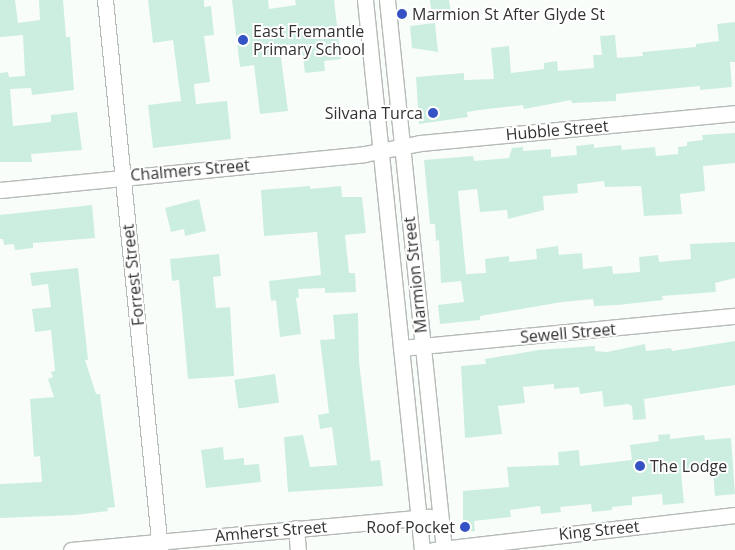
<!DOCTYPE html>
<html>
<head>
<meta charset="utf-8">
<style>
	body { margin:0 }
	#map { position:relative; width:735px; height:550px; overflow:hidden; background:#f9fdf9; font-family:"Open Sans",sans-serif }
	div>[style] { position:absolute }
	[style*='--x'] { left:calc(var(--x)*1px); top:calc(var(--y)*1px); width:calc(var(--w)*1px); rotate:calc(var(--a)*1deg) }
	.building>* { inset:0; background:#cceee0; transform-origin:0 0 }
	.roads { filter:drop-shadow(1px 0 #b6bab6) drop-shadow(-1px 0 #b6bab6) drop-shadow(0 1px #b6bab6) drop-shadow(0 -1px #b6bab6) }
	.minor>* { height:15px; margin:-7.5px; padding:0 7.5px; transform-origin:7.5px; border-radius:7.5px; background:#fff }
	.dots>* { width:14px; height:14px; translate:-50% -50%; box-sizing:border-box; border:2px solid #fff; border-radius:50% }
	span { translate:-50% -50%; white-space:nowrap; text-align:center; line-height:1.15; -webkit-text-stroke:4px #fff; paint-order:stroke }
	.poi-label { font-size:16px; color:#313231 }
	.left { translate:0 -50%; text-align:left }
	.right { translate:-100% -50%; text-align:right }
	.street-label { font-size:16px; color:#313231 }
</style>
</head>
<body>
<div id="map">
	<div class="building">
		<i style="clip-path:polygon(0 0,15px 0,18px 23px,40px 20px,39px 0,63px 0,66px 37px,70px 37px,74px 90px,32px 95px,31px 88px,10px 89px,13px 126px,51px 122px,51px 115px,77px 112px,82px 150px,31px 154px,32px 162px,0 162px,0 73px,8px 72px,9px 77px,25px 76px,23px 35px,0 37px)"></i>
		<i style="clip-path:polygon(148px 0,204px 0,204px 7px,211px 6px,214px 35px,204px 36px,210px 82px,194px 84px,196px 104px,227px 101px,231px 139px,153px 148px,148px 105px,181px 101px,173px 40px,153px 43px)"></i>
		<i style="clip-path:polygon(232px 0,268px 0,269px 9px,296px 5px,295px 0,334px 0,341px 59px,324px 61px,325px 71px,305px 73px,302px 48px,280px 50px,288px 111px,260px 114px,254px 65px,240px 67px)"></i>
		<i style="clip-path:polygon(430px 0,449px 0,451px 12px,432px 18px)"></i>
		<i style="clip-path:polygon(735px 22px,735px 62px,730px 62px,732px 87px,700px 90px,700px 86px,616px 94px,616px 101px,572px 103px,571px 100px,524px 109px,523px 105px,487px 109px,467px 112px,468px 117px,419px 124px,416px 77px,464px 73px,464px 80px,494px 79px,491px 48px,509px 46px,511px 73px,544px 69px,544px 63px,557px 61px,558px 71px,594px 68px,593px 55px,602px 55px,600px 36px,615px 35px,617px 58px,643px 56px,642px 52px,696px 47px,696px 44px,719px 41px,717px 24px)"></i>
		<i style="clip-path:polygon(435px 23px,438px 52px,412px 48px,410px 26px)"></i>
		<i style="clip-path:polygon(735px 133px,735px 163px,703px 166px,705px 191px,680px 194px,682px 214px,644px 216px,641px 186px,605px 187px,604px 181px,577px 184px,578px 193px,543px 196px,544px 210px,508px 219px,507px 210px,480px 212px,477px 189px,458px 191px,466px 274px,486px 273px,485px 259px,509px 256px,509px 262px,537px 259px,536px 249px,558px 246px,559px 255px,582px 253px,583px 269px,612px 266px,613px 274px,640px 272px,639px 257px,658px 255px,659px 262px,691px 259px,690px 244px,735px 242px,735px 278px,715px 283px,716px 292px,662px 296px,663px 300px,618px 305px,594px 306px,593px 299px,562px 302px,480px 316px,480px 320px,440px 324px,438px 305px,464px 302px,461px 281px,441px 283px,439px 240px,436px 241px,435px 224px,430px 224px,424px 160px,473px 156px,474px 161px,509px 158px,512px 148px,523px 147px,523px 151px,551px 149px,551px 157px,577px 155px,576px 146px,594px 144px,594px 148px,621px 145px,622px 150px,655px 147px,656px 156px,678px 154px,678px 147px,687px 146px,687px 142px,703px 140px,702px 135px)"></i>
		<i style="clip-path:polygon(310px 186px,310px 189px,341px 186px,342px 197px,362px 197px,366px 233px,345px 235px,349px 273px,355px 273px,356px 292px,325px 293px,325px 288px,298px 289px,299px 297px,296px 298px,301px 334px,280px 337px,276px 300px,271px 301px,269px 281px,321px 275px,317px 232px,264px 236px,261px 190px)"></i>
		<i style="clip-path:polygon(199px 199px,206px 231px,185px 236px,184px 229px,171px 232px,165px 208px)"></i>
		<i style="clip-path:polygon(92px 205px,95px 238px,33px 243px,33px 248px,15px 250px,14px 244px,4px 245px,3px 239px,0 239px,0 215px)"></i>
		<i style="clip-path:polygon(219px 254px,221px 276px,213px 277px,216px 308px,230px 307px,234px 376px,188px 379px,179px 280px,172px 281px,170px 259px)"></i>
		<i style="clip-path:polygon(78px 268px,88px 360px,85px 360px,96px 394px,100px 394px,115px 507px,107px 508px,108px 511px,75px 515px,0 518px,0 484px,42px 482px,40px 456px,34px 457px,30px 399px,54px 397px,48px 379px,53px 377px,51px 372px,55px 371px,51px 330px,35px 332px,32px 309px,51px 307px,48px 284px,32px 286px,30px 273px)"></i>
		<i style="clip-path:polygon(358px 313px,359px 362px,371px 461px,380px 460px,383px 486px,288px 492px,284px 437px,303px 435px,310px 467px,337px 465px,332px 427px,320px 429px,318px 415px,329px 413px,320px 340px,335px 339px,333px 315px)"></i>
		<i style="clip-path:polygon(735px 341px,735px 385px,644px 399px,646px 419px,633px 420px,632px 406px,628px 404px,604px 407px,602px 391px,580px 394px,579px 387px,554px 389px,554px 384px,523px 387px,525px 403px,498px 406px,502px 434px,465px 438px,461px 366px,486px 364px,485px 359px,539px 350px,595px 346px,595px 351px,607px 352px,645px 344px,646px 351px,671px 348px,672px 351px)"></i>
		<i style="left:275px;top:374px;width:29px;height:41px;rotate:82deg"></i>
		<i style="clip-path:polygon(670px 434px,670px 439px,704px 435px,705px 440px,731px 438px,735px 494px,715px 496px,713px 470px,681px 473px,684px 503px,663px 505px,662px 494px,632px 497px,632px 505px,612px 507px,612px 510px,592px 512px,591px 504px,560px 507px,561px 512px,541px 514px,540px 506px,510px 510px,511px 517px,474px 521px,475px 531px,466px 532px,463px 528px,463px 491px,509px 487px,507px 467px,559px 465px,558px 452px,579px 450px,580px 466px,632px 460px,630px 445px,659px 441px,658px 435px)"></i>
		<i style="clip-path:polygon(223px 447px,224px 460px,244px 458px,244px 465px,259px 464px,261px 482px,206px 488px,201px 450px)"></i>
	</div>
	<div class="roads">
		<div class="minor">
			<i style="--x:105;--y:0;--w:553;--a:84.29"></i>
			<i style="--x:365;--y:0;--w:553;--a:84.08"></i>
			<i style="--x:387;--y:0;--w:553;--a:84.08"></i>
			<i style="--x:0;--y:190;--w:366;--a:-5.6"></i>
			<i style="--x:364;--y:154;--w:57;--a:-11.1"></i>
			<i style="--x:420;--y:143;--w:316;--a:-5.4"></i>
			<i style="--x:401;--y:348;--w:336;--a:-5.5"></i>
			<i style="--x:296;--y:528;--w:22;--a:85"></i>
			<i style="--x:71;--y:550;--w:360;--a:-5.3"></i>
			<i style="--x:433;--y:550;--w:304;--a:-6.6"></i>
		</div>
	</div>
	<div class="dots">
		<i style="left:402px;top:14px;background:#3552c4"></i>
		<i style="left:243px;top:40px;background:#3552c4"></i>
		<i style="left:433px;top:113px;background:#3552c4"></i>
		<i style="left:640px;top:466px;background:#3552c4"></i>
		<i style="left:465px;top:527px;background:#3552c4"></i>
	</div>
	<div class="poi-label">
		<span class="left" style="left:412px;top:14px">Marmion St After Glyde St</span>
		<span class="left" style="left:253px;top:40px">East Fremantle<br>Primary School</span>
		<span class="right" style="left:423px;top:113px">Silvana Turca</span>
		<span class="left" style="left:650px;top:466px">The Lodge</span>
		<span class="right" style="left:455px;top:527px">Roof Pocket</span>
	</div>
	<div class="street-label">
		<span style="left:557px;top:130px;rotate:-5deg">Hubble Street</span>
		<span style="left:190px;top:170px;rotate:-5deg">Chalmers Street</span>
		<span style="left:133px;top:275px;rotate:-96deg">Forrest Street</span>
		<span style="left:415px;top:275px;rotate:-96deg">Marmion Street</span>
		<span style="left:568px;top:333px;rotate:-5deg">Sewell Street</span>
		<span style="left:599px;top:530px;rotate:-6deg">King Street</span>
		<span style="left:271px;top:531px;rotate:-5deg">Amherst Street</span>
	</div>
</div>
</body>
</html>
